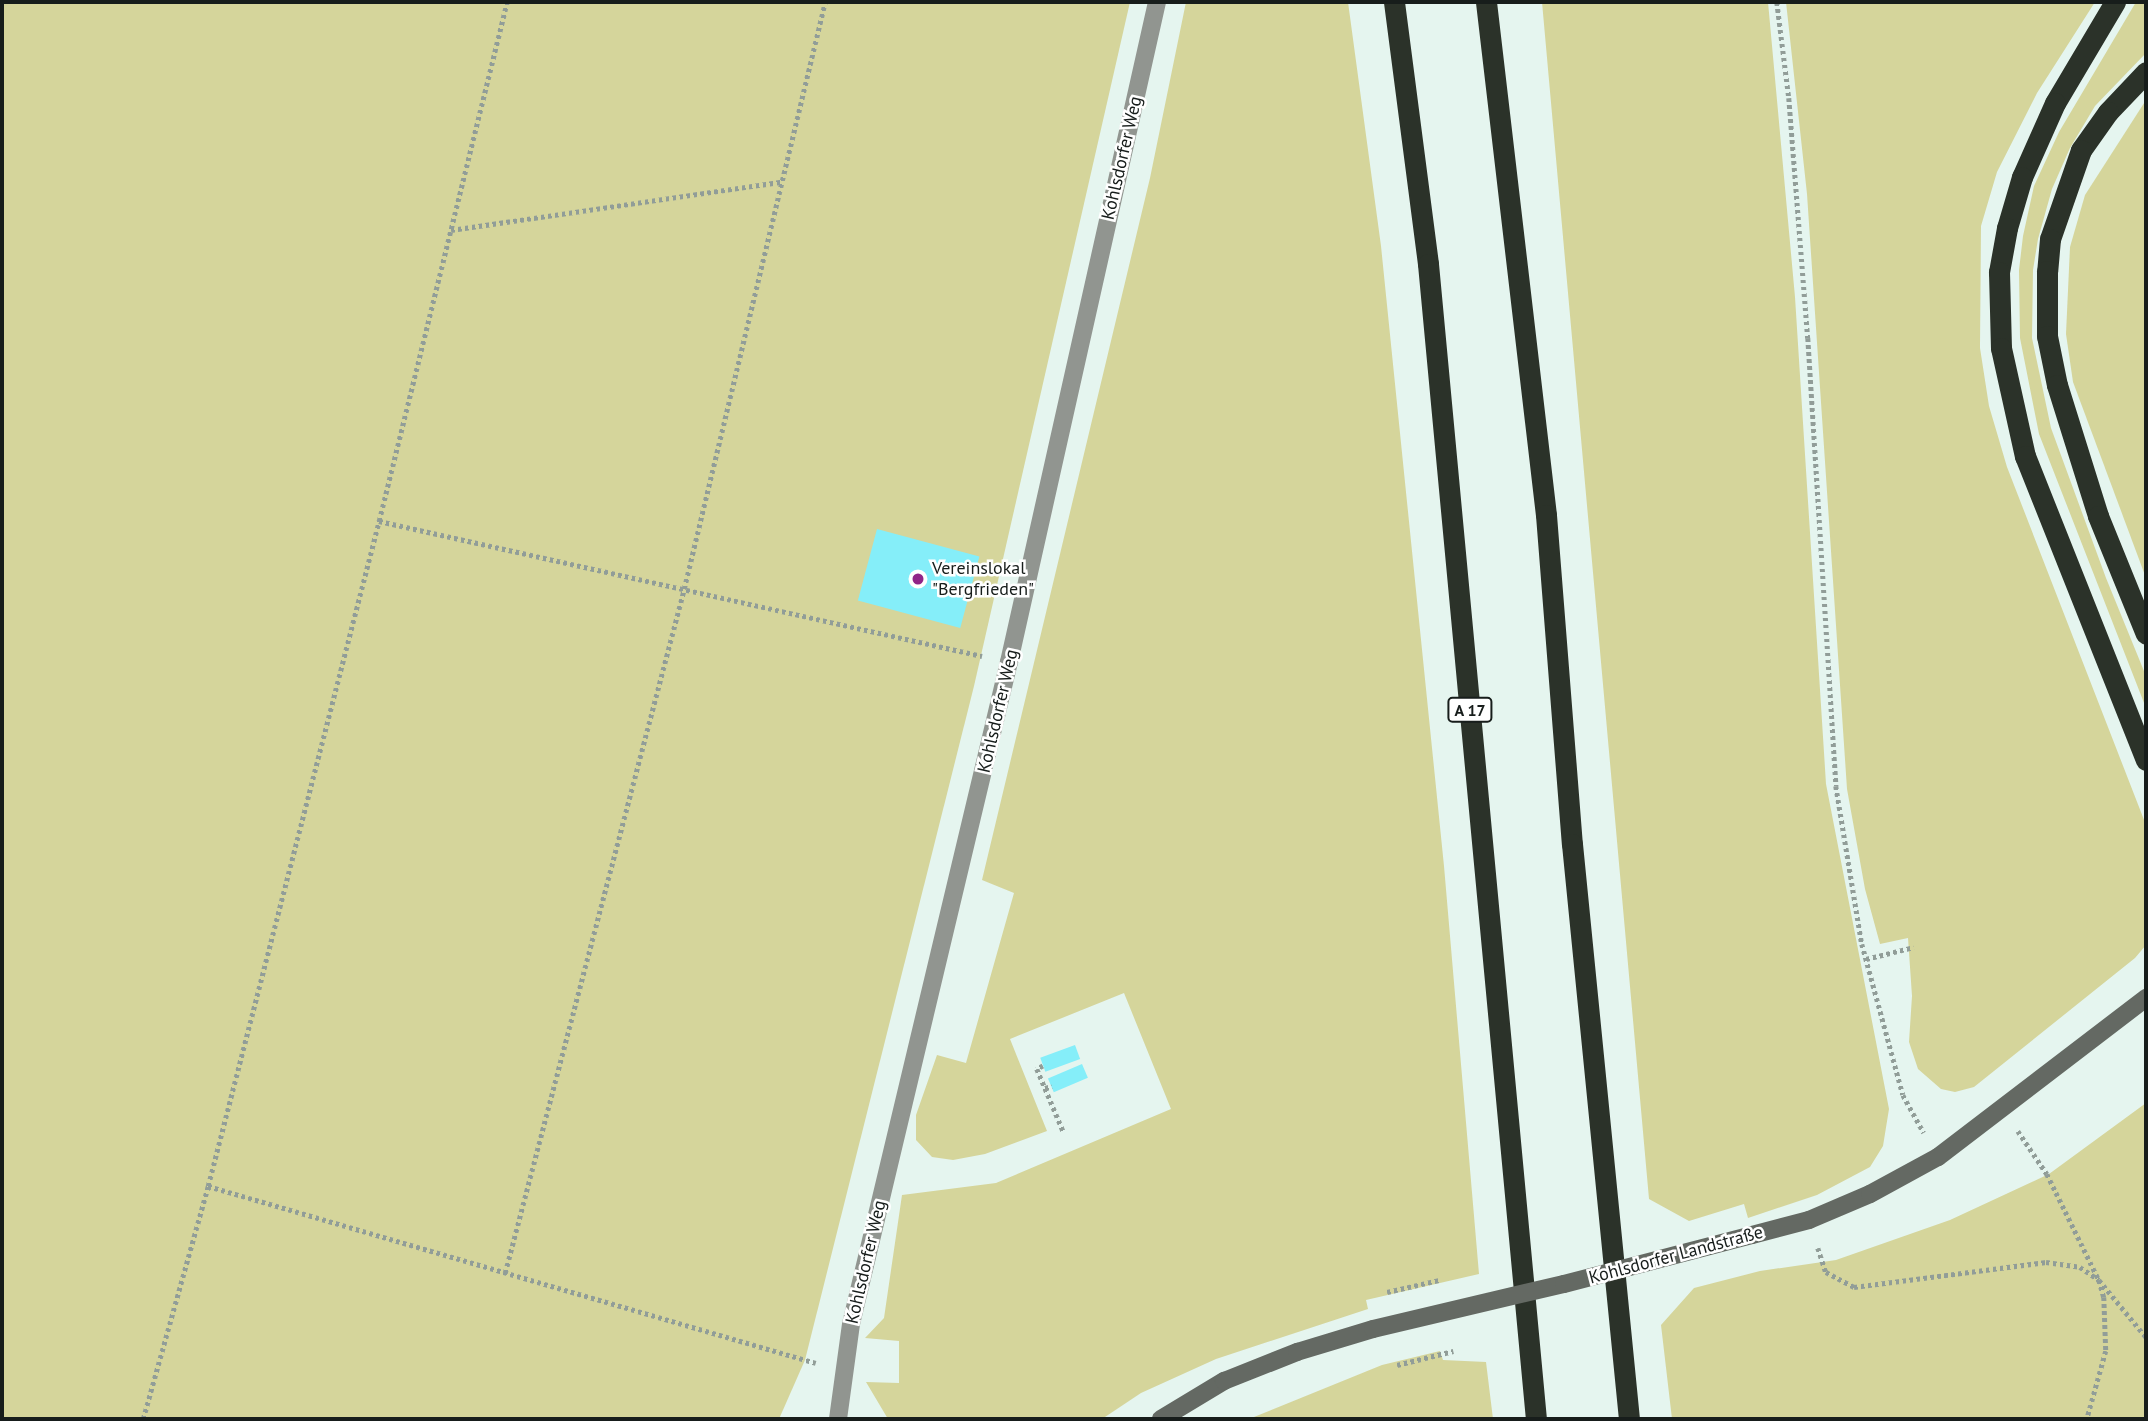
<!DOCTYPE html>
<html>
<head>
<meta charset="utf-8">
<style>
	body { margin:0 }
	#map { position:relative; width:2148px; height:1421px; overflow:hidden; background:#e5f5ef; font-family:"PT Sans",sans-serif }
	div>[style] { position:absolute }
	[style*='--x'] { left:calc(var(--x)*1px); top:calc(var(--y)*1px); width:calc(var(--w)*1px); rotate:calc(var(--a)*1deg) }
	.green>* { inset:0; background:#d5d59b }
	.building>* { inset:0; background:#85eef9; transform-origin:0 0 }
	.path>* { height:4.5px; margin-top:-2.25px; transform-origin:0; background:repeating-linear-gradient(90deg,#919d98 0 3.5px,transparent 0 7px) }
	.street>* { height:18px; margin:-9px; padding:0 9px; transform-origin:9px; border-radius:9px; background:#919590 }
	.secondary>* { height:18px; margin:-9px; padding:0 9px; transform-origin:9px; border-radius:9px; background:#646963 }
	.highway>* { height:21px; margin:-10.5px; padding:0 10.5px; transform-origin:10.5px; border-radius:10.5px; background:#2b3229 }
	.secondary-bridge>* { height:18px; margin:-9px; padding:0 9px; transform-origin:9px; border-radius:9px; background:#646963 }
	.dots>* { width:19px; height:19px; translate:-50% -50%; box-sizing:border-box; border:4px solid #fff; border-radius:50% }
	span { translate:-50% -50%; white-space:nowrap; text-align:center; line-height:1.15; -webkit-text-stroke:5px #fff; paint-order:stroke }
	.shield-label span { padding:2px 5px; background:#fff; border:2px solid; border-radius:5px; -webkit-text-stroke-width:0 }
	.shield-label { font-size:16px; color:#171d1b; font-weight:700 }
	.street-label { font-size:18px; color:#171d1b }
	.poi-label { font-size:18px; color:#171d1b }
	.left { translate:0 -50%; text-align:left }
	.frame { position:absolute; inset:0; border:4px solid #171d1b; pointer-events:none }
</style>
</head>
<body>
<div id="map">
	<div class="green">
		<i style="clip-path:polygon(2px 2px,1130px 2px,974px 686px,805px 1360px,779px 1419px,2px 1419px)"></i>
		<i style="clip-path:polygon(1186px 2px,1348px 2px,1381px 246px,1444px 866px,1479px 1274px,1366px 1300px,1368px 1309px,1216px 1359px,1141px 1393px,1102px 1419px,1081px 1417px,1077px 1419px,888px 1419px,866px 1382px,899px 1383px,899px 1341px,865px 1338px,884px 1318px,902px 1195px,996px 1183px,1171px 1109px,1124px 993px,1010px 1039px,1047px 1131px,985px 1154px,953px 1160px,932px 1157px,916px 1140px,916px 1115px,937px 1055px,966px 1063px,1014px 893px,982px 880px,1150px 178px)"></i>
		<i style="clip-path:polygon(1542px 2px,1768px 2px,1795px 297px,1826px 784px,1889px 1109px,1883px 1146px,1870px 1167px,1817px 1195px,1748px 1218px,1744px 1204px,1689px 1221px,1649px 1199px)"></i>
		<i style="clip-path:polygon(1786px 2px,2095px 2px,2037px 93px,1997px 172px,1981px 226px,1980px 348px,1989px 406px,2007px 467px,2146px 825px,2146px 945px,2135px 958px,1974px 1087px,1955px 1092px,1941px 1089px,1918px 1069px,1909px 1042px,1912px 996px,1908px 938px,1880px 944px,1865px 889px,1847px 789px,1807px 194px)"></i>
		<i style="clip-path:polygon(2136px 2px,2146px 2px,2146px 53px,2095px 106px,2070px 148px,2052px 189px,2038px 239px,2033px 270px,2032px 338px,2051px 428px,2106px 578px,2146px 676px,2146px 708px,2039px 434px,2020px 338px,2019px 270px,2023px 236px,2034px 186px,2059px 132px)"></i>
		<i style="clip-path:polygon(2146px 100px,2146px 578px,2073px 382px,2066px 334px,2070px 247px,2085px 195px)"></i>
		<i style="clip-path:polygon(2146px 1103px,2146px 1419px,1672px 1419px,1661px 1325px,1694px 1288px,1760px 1271px,1836px 1260px,1950px 1220px,2049px 1174px)"></i>
		<i style="clip-path:polygon(1440px 1351px,1443px 1360px,1486px 1362px,1493px 1419px,1249px 1419px,1382px 1365px)"></i>
	</div>
	<div class="building">
		<i style="left:877px;top:529px;width:106px;height:74px;rotate:15deg"></i>
		<i style="left:1075px;top:1045px;width:15px;height:37px;rotate:70deg"></i>
		<i style="left:1082px;top:1064px;width:15px;height:37px;rotate:67deg"></i>
	</div>
	<div class="path">
		<i style="--x:1777;--y:2;--w:97;--a:82.9"></i>
		<i style="--x:1789;--y:98;--w:241;--a:85.5"></i>
		<i style="--x:1808;--y:338;--w:449;--a:86.4"></i>
		<i style="--x:1836;--y:786;--w:160;--a:80.7"></i>
		<i style="--x:1862;--y:944;--w:156;--a:74.8"></i>
		<i style="--x:1903;--y:1095;--w:43;--a:61.1"></i>
		<i style="--x:451;--y:230;--w:334;--a:-8.3"></i>
		<i style="--x:379;--y:521;--w:618;--a:12.62"></i>
		<i style="--x:1866;--y:959;--w:49;--a:-14"></i>
		<i style="--x:1043;--y:1066;--w:7;--a:153"></i>
		<i style="--x:1037;--y:1069;--w:69;--a:67.1"></i>
		<i style="--x:1045;--y:1088;--w:7;--a:-16"></i>
		<i style="--x:2018;--y:1131;--w:52;--a:56"></i>
		<i style="--x:2047;--y:1174;--w:118;--a:63.9"></i>
		<i style="--x:2099;--y:1280;--w:74;--a:50.5"></i>
		<i style="--x:208;--y:1186;--w:633;--a:16.23"></i>
		<i style="--x:1818;--y:1248;--w:25;--a:72"></i>
		<i style="--x:1826;--y:1272;--w:32;--a:28"></i>
		<i style="--x:1854;--y:1287;--w:194;--a:-7.4"></i>
		<i style="--x:2046;--y:1262;--w:34;--a:8"></i>
		<i style="--x:2080;--y:1267;--w:23;--a:34"></i>
		<i style="--x:2099;--y:1280;--w:18;--a:74"></i>
		<i style="--x:2104;--y:1297;--w:54;--a:87.9"></i>
		<i style="--x:2106;--y:1351;--w:71;--a:105.6"></i>
		<i style="--x:505;--y:1273;--w:707;--a:-75.33"></i>
		<i style="--x:684;--y:589;--w:604;--a:-76.49"></i>
		<i style="--x:1387;--y:1292;--w:53;--a:-13"></i>
		<i style="--x:1397;--y:1365;--w:58;--a:-14"></i>
		<i style="--x:143;--y:1419;--w:242;--a:-74.4"></i>
		<i style="--x:208;--y:1186;--w:687;--a:-75.58"></i>
		<i style="--x:379;--y:521;--w:535;--a:-76.15"></i>
	</div>
	<div class="street">
		<i style="--x:838;--y:1419;--w:96;--a:-82.2"></i>
		<i style="--x:851;--y:1324;--w:681;--a:-76.58"></i>
		<i style="--x:1009;--y:662;--w:676;--a:-77.36"></i>
	</div>
	<div class="secondary">
		<i style="--x:1752;--y:1235;--w:59;--a:-14.7"></i>
		<i style="--x:1809;--y:1220;--w:66;--a:-23.1"></i>
		<i style="--x:1870;--y:1194;--w:77;--a:-28.6"></i>
		<i style="--x:1938;--y:1157;--w:262;--a:-37.4"></i>
		<i style="--x:1161;--y:1419;--w:74;--a:-31.1"></i>
		<i style="--x:1224;--y:1381;--w:79;--a:-21.7"></i>
		<i style="--x:1297;--y:1352;--w:79;--a:-16.8"></i>
	</div>
	<div class="highway">
		<i style="--x:1394;--y:2;--w:264;--a:82.6"></i>
		<i style="--x:1428;--y:264;--w:1160;--a:84.66"></i>
		<i style="--x:1486;--y:2;--w:516;--a:83.33"></i>
		<i style="--x:1546;--y:515;--w:330;--a:85.5"></i>
		<i style="--x:1572;--y:844;--w:578;--a:84.34"></i>
		<i style="--x:2115;--y:2;--w:117;--a:120.7"></i>
		<i style="--x:2055;--y:103;--w:81;--a:114"></i>
		<i style="--x:2022;--y:177;--w:53;--a:106.4"></i>
		<i style="--x:2007;--y:228;--w:45;--a:100.3"></i>
		<i style="--x:1999;--y:272;--w:76;--a:88.5"></i>
		<i style="--x:2001;--y:348;--w:111;--a:77.5"></i>
		<i style="--x:2025;--y:456;--w:327;--a:68.3"></i>
		<i style="--x:2146;--y:72;--w:55;--a:133.5"></i>
		<i style="--x:2108;--y:112;--w:47;--a:125.4"></i>
		<i style="--x:2081;--y:150;--w:94;--a:109.2"></i>
		<i style="--x:2050;--y:239;--w:32;--a:95"></i>
		<i style="--x:2047;--y:271;--w:65;--a:90"></i>
		<i style="--x:2047;--y:336;--w:50;--a:78.5"></i>
		<i style="--x:2057;--y:385;--w:137;--a:72.6"></i>
		<i style="--x:2098;--y:516;--w:127;--a:67.9"></i>
	</div>
	<div class="secondary-bridge">
		<i style="--x:1373;--y:1329;--w:196;--a:-13.3"></i>
		<i style="--x:1564;--y:1284;--w:194;--a:-14.6"></i>
	</div>
	<div class="dots">
		<i style="left:918px;top:579px;background:#902588"></i>
	</div>
	<div class="shield-label">
		<span style="left:1470px;top:710px">A 17</span>
	</div>
	<div class="street-label">
		<span style="left:1122px;top:158px;rotate:-77deg">Kohlsdorfer Weg</span>
		<span style="left:998px;top:711px;rotate:-77deg">Kohlsdorfer Weg</span>
		<span style="left:1676px;top:1255px;rotate:-15deg">Kohlsdorfer Landstraße</span>
		<span style="left:866px;top:1262px;rotate:-77deg">Kohlsdorfer Weg</span>
	</div>
	<div class="poi-label">
		<span class="left" style="left:932px;top:579px">Vereinslokal<br>"Bergfrieden"</span>
	</div>
	<div class="frame"></div>
</div>
</body>
</html>
